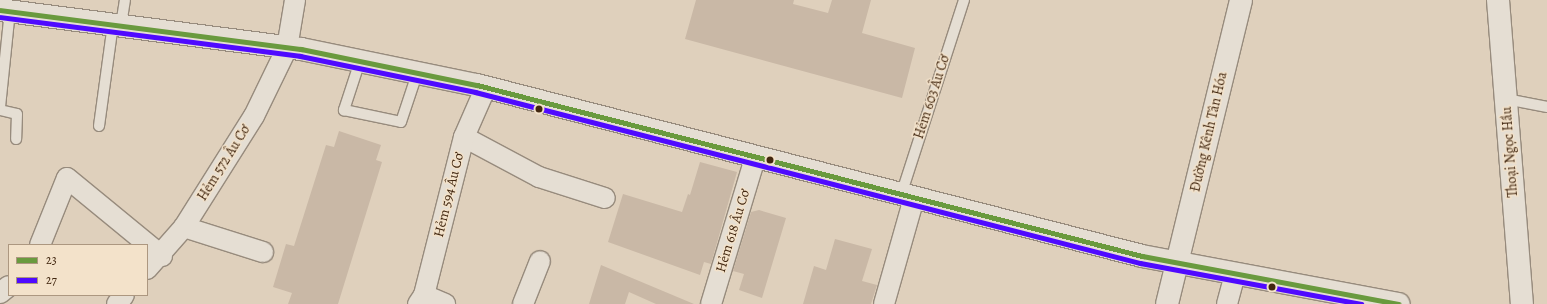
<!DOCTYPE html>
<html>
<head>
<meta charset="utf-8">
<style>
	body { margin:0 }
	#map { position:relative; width:1547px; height:304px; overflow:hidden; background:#dfd0bc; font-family:Alegreya,serif }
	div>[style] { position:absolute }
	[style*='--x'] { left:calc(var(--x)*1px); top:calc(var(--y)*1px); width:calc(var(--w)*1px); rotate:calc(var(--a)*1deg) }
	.building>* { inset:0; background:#c9b8a6 }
	.roads { filter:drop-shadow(1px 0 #978b7d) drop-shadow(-1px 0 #978b7d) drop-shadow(0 1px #978b7d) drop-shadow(0 -1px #978b7d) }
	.service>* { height:10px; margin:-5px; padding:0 5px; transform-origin:5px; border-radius:5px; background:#e5ded3 }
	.minor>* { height:20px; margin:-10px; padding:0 10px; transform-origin:10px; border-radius:10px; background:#e5ded3 }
	.tertiary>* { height:22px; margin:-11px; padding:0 11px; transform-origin:11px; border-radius:11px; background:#e5ded3 }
	.secondary>* { height:22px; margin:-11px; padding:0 11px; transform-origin:11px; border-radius:11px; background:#e5ded3 }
	.bus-1>* { height:5px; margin:-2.5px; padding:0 2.5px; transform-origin:2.5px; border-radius:2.5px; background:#699a3e }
	.bus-2>* { height:5px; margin:-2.5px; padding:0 2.5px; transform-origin:2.5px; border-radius:2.5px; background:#4f0aff }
	.dots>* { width:11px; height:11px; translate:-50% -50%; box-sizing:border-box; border:2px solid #f3e2ca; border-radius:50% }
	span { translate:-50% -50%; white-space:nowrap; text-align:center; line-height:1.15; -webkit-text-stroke:3px #f3e2ca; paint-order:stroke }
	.street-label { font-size:14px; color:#422710 }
	.legend { position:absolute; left:8px; top:244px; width:140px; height:52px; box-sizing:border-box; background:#f3e2ca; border:1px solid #ac9780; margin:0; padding:5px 7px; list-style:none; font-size:12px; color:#422710 }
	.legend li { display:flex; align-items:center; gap:8px; height:20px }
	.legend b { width:20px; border:1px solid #ac9780 }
</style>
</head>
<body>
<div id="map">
	<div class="building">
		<i style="clip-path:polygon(696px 0,794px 0,793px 4px,828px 13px,832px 0,871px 0,862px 33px,915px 48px,902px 98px,685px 39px)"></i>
		<i style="clip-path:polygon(339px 131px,381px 145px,376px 160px,382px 162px,338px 304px,288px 304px,292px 293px,273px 287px,286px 244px,294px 246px,326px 145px,334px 147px)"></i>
		<i style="clip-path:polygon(700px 162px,737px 172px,711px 264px,704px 262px,700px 275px,608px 242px,623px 194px,682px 212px,688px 194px,690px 195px)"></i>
		<i style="clip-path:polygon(759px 210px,786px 218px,762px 298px,739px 290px,744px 274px,733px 271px,751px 212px)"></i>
		<i style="clip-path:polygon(835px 239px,872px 249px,862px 281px,877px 285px,871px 304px,803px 304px,814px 266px,826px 270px)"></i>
		<i style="clip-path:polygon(601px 265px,694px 304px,656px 304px,629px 292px,625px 304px,589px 304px)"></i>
	</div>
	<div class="roads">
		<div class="service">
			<i style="--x:121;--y:25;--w:25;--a:-81"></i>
			<i style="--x:360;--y:61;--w:52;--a:108.1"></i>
			<i style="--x:344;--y:110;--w:58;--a:11.9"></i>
			<i style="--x:401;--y:122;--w:51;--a:-71.6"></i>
			<i style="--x:1506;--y:99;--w:42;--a:11"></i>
			<i style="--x:0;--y:107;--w:97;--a:-84.1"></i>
			<i style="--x:0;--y:110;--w:17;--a:13"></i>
			<i style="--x:17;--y:114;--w:25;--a:92"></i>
			<i style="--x:99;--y:126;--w:103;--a:-82.2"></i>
			<i style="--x:901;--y:195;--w:205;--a:-72.1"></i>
		</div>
		<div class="minor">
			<i style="--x:464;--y:137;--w:85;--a:28.1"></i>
			<i style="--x:539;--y:177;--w:69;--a:17.7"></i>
			<i style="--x:184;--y:227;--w:83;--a:17.6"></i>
			<i style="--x:40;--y:245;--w:72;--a:-68.1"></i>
			<i style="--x:67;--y:178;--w:123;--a:39.4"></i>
			<i style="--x:147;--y:269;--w:56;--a:-48.6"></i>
			<i style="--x:184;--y:227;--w:131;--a:-57.8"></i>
			<i style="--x:254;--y:116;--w:76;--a:-64.1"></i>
			<i style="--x:287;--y:48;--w:49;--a:-80.5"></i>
			<i style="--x:0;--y:293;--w:11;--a:-38"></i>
			<i style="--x:424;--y:295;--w:23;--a:23"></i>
			<i style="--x:117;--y:304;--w:11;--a:-52"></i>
			<i style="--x:418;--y:304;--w:11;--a:-56"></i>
			<i style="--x:424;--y:295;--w:163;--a:-75.8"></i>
			<i style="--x:464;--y:137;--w:55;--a:-66.3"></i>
			<i style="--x:523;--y:304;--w:46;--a:-68.4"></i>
			<i style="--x:711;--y:304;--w:152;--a:-73.2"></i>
			<i style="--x:884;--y:304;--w:110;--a:-74.2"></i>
			<i style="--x:1227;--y:304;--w:30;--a:-75"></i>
		</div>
		<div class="tertiary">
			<i style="--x:1167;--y:304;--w:313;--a:-76.3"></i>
		</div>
		<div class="secondary">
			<i style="--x:1498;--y:0;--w:305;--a:85.5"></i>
			<i style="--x:0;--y:10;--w:304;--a:7.4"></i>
			<i style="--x:301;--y:49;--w:180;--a:11.6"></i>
			<i style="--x:477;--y:85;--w:687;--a:14.42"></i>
			<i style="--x:1142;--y:256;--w:261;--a:10.6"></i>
		</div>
	</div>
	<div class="bus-1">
		<i style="--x:0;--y:10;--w:304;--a:7.4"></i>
		<i style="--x:301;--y:49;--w:180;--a:11.6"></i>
		<i style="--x:477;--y:85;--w:687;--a:14.42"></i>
		<i style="--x:1142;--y:256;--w:261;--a:10.6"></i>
	</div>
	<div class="bus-2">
		<i style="--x:0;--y:17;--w:303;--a:7.4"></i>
		<i style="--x:300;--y:56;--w:179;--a:11.6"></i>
		<i style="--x:475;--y:92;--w:687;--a:14.42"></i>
		<i style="--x:1140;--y:263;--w:225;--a:10.5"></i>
	</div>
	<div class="dots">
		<i style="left:539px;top:109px;background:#422710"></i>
		<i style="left:770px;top:160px;background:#422710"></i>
		<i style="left:1272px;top:287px;background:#422710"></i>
	</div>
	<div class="street-label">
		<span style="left:932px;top:97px;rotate:-72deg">Hẻm 603 Âu Cơ</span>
		<span style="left:1209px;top:132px;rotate:-77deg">Đường Kênh Tân Hóa</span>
		<span style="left:1510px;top:152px;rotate:-94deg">Thoại Ngọc Hầu</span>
		<span style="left:224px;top:163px;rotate:-58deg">Hẻm 572 Âu Cơ</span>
		<span style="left:449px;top:195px;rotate:-76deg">Hẻm 594 Âu Cơ</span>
		<span style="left:733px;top:231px;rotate:-73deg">Hẻm 618 Âu Cơ</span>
	</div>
	<ul class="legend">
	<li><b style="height:5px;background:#699a3e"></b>23</li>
	<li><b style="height:5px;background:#4f0aff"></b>27</li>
	</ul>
</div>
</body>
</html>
